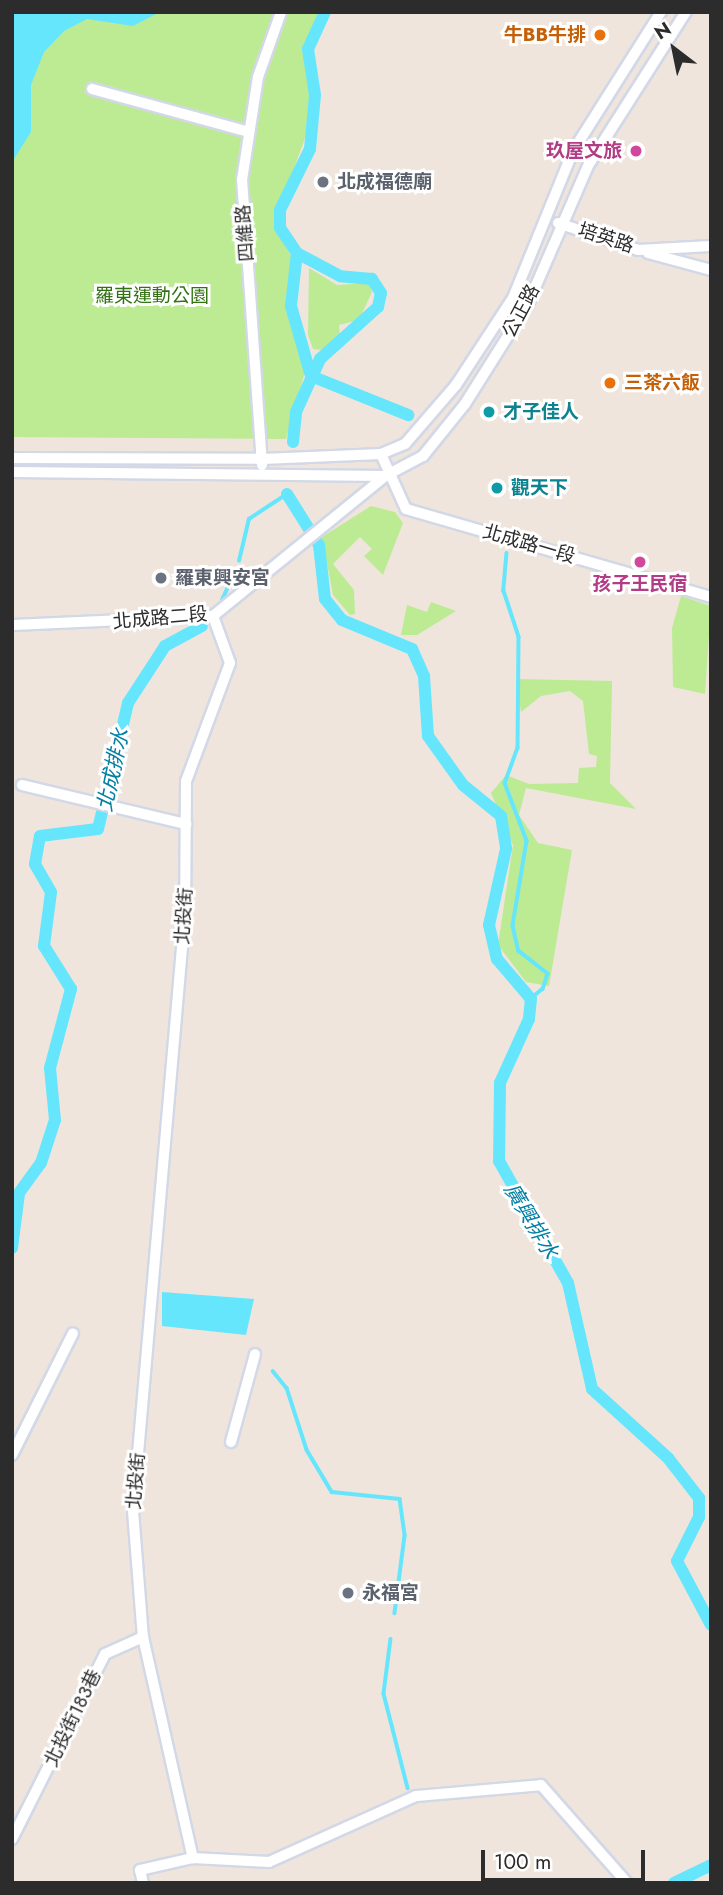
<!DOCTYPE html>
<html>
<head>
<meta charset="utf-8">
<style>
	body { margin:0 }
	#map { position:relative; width:723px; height:1895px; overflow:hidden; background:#efe5dd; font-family:Jost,"Noto Sans TC",sans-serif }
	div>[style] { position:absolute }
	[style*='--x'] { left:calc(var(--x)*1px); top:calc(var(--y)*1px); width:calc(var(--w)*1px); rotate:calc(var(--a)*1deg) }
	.green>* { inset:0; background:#bceb94 }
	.water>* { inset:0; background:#65e6fc }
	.stream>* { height:3.5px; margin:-1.75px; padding:0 1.75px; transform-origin:1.75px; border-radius:1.75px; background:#65e6fc }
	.canal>* { height:12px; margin:-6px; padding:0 6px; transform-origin:6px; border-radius:6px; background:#65e6fc }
	.roads { filter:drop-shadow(2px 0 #d2d8e6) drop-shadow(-2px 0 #d2d8e6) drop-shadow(0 2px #d2d8e6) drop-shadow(0 -2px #d2d8e6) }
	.minor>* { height:10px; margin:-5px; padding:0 5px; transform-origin:5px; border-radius:5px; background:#fff }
	.dots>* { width:19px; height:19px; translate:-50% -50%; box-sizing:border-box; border:4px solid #fff; border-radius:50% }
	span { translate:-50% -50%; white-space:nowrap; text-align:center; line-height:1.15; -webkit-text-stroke:6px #fff; paint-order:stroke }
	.food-label { font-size:19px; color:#c56008; font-weight:700 }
	.right { translate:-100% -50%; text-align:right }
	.left { translate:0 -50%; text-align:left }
	.hotel-label { font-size:19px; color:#b23c85; font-weight:700 }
	.worship-label { font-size:19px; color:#5b616d; font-weight:700 }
	.street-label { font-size:19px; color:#2c2c2c }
	.park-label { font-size:19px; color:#327213 }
	.culture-label { font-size:19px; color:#0d838f; font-weight:700 }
	.water-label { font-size:21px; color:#0180a4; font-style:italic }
	.frame { position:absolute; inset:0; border:14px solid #2c2c2c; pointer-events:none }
	.north { position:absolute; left:639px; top:14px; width:70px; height:70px; -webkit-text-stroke:5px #fff; paint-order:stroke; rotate:328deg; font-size:19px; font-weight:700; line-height:28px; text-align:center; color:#2c2c2c }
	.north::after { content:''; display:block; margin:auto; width:24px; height:32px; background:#2c2c2c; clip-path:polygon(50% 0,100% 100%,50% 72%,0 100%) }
	.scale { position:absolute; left:481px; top:1850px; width:164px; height:32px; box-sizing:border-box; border:4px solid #2c2c2c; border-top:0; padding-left:9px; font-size:21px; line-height:24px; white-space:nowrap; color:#2c2c2c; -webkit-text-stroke:5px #fff; paint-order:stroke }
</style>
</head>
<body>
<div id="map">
	<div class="green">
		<i style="clip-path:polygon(12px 12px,324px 12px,309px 55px,312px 104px,304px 141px,274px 223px,292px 258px,294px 325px,307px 365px,286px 439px,12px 437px)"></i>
		<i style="clip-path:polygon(309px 268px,337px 285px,369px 283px,372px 292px,359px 320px,339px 325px,340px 336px,322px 350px,313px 349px,308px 335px)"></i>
		<i style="clip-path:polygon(371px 506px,395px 512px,403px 523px,383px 575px,364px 556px,372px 549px,360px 537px,333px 564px,354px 590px,355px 614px,350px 615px,333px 595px,322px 537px)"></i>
		<i style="clip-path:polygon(681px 596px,711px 606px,705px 694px,673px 687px,672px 628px)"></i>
		<i style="clip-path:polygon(431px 602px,456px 611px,417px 635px,401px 635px,407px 605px,427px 612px)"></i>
		<i style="clip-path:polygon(516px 679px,612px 681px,610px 783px,636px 809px,526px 788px,519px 815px,538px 843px,572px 850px,549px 986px,526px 982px,498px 945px,513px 845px,491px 793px,506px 775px,529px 784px,578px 783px,579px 768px,596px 767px,597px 756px,589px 754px,583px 701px,570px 691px,541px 696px,521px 712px)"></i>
	</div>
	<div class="water">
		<i style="clip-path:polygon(12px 12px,160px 12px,133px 26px,87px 19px,64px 31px,44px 52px,31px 85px,31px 132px,12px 162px)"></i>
		<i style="clip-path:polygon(162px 1292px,254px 1299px,246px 1335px,162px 1326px)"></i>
	</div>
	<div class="stream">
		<i style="--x:507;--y:553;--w:38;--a:95"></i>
		<i style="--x:504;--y:591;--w:48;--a:71.9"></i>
		<i style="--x:519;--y:637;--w:111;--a:90.5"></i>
		<i style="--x:518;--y:748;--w:37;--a:110"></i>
		<i style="--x:505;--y:783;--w:62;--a:69.2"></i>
		<i style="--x:527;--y:841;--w:86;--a:99.4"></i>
		<i style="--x:513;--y:926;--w:26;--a:77"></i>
		<i style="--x:519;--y:951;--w:37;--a:38"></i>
		<i style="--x:548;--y:974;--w:16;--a:108"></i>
		<i style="--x:543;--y:989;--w:16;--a:140"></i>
		<i style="--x:239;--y:561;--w:43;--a:-76.6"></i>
		<i style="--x:249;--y:519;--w:45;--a:-33.3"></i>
		<i style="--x:222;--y:600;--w:14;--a:-65"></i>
		<i style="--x:273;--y:1371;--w:22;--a:51"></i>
		<i style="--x:287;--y:1388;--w:65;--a:72.1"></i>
		<i style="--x:307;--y:1450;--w:49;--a:59.2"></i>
		<i style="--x:332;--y:1492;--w:68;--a:5.9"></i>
		<i style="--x:400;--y:1499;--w:37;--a:82"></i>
		<i style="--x:405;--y:1536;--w:78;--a:97.4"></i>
		<i style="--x:391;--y:1639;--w:55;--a:97.3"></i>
		<i style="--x:384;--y:1694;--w:97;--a:75.7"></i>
	</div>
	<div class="canal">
		<i style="--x:297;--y:253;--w:53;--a:96.5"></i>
		<i style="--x:291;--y:306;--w:73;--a:74.1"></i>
		<i style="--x:311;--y:376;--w:105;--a:21.9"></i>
		<i style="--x:293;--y:442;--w:30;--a:-84"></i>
		<i style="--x:296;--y:412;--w:58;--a:-65.6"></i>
		<i style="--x:320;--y:359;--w:78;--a:-41.9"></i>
		<i style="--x:378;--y:307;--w:14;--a:-78"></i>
		<i style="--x:381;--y:293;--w:17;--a:-123"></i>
		<i style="--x:372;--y:279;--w:32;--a:-175"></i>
		<i style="--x:340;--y:276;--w:49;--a:-151.9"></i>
		<i style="--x:297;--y:253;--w:30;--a:-124"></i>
		<i style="--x:280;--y:228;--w:18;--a:-90"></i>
		<i style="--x:280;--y:210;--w:68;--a:-63.8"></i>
		<i style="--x:310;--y:149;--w:54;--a:-84.7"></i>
		<i style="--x:315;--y:95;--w:47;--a:-98.7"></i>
		<i style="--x:308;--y:49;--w:41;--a:-65.3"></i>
		<i style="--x:287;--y:494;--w:60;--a:57.9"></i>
		<i style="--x:319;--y:545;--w:54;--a:83.7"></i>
		<i style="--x:325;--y:599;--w:27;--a:51"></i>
		<i style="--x:342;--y:620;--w:76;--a:22.5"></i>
		<i style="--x:412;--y:649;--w:30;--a:66"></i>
		<i style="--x:424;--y:676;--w:60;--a:86.2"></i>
		<i style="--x:428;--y:736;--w:60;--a:54.5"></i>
		<i style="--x:463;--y:785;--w:49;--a:39.2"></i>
		<i style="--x:501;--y:816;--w:33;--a:81"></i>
		<i style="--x:506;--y:849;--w:78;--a:102.6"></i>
		<i style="--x:489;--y:925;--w:35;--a:77"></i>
		<i style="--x:497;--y:959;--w:52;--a:49.6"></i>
		<i style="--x:531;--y:999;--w:20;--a:96"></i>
		<i style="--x:529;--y:1019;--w:70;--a:114.4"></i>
		<i style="--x:500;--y:1083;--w:78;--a:90.7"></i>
		<i style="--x:499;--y:1161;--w:140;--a:60.5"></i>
		<i style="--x:568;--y:1283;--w:109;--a:77.2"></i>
		<i style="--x:592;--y:1389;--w:103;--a:42.2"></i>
		<i style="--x:668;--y:1458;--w:51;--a:52.2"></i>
		<i style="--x:699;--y:1498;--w:19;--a:90"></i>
		<i style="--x:699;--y:1517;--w:49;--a:116.6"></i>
		<i style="--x:677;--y:1561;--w:72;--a:62"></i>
		<i style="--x:12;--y:1248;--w:55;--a:-82.7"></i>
		<i style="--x:19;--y:1193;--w:37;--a:-54"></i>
		<i style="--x:41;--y:1163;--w:45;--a:-72"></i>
		<i style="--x:55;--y:1120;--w:52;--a:-95.5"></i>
		<i style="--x:50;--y:1068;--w:82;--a:-75.1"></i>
		<i style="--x:71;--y:989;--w:51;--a:-122.1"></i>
		<i style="--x:44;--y:946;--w:54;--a:-82.6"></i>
		<i style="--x:51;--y:892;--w:32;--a:-120"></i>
		<i style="--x:35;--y:864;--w:28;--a:-80"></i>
		<i style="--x:40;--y:836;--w:58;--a:-6.9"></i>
		<i style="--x:98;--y:829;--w:130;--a:-76.6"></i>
		<i style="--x:128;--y:703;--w:68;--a:-57"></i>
		<i style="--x:165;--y:646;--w:42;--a:-28.4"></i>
		<i style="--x:674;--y:1883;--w:41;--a:-25.9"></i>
	</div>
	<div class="roads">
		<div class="minor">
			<i style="--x:92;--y:89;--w:163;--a:15.3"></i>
			<i style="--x:558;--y:223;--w:84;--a:18.6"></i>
			<i style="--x:638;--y:250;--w:73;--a:-3.1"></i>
			<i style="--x:648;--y:253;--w:65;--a:15.1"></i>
			<i style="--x:381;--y:454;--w:60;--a:65.6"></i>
			<i style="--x:406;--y:509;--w:317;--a:16.1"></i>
			<i style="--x:12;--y:458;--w:250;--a:0.2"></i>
			<i style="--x:262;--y:459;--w:119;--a:-2.4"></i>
			<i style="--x:381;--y:454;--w:26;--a:-23"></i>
			<i style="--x:405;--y:444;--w:78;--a:-49.2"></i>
			<i style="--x:456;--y:385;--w:104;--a:-56.8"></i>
			<i style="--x:513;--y:298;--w:159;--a:-67.8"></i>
			<i style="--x:573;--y:151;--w:165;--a:-57.7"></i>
			<i style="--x:262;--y:465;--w:286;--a:-94"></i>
			<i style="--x:242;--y:180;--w:104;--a:-81.2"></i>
			<i style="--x:258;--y:77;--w:69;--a:-70.5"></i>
			<i style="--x:12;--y:472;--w:373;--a:0.6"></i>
			<i style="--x:385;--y:476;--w:43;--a:-27.8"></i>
			<i style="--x:423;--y:456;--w:67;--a:-51.1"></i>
			<i style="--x:465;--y:404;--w:118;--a:-57.8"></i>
			<i style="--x:528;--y:304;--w:153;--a:-66.5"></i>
			<i style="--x:589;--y:164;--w:180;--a:-57.5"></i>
			<i style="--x:213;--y:616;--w:50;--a:70.1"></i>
			<i style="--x:230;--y:663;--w:126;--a:110.4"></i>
			<i style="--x:186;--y:781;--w:132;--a:90.4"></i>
			<i style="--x:185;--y:913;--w:600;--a:94.97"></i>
			<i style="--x:133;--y:1511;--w:126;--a:85.5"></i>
			<i style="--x:143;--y:1637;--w:227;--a:77.3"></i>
			<i style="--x:193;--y:1858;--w:76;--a:3"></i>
			<i style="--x:269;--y:1862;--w:161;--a:-24.2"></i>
			<i style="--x:416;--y:1796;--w:125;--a:-5"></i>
			<i style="--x:541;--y:1785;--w:130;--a:48.7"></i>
			<i style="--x:12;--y:625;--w:201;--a:-2.6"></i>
			<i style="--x:213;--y:616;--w:222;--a:-39.1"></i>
			<i style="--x:22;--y:785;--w:169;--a:13.4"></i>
			<i style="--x:231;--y:1442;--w:91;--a:-74.7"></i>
			<i style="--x:12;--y:1455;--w:136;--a:-63.4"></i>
			<i style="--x:12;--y:1839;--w:207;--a:-63.3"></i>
			<i style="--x:105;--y:1654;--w:42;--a:-24.1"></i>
			<i style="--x:143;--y:1883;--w:13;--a:-103"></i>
			<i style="--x:140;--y:1870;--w:54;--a:-12.8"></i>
		</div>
	</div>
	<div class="dots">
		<i style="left:600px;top:35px;background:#e8710a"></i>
		<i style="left:636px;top:151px;background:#d1479c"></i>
		<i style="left:323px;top:182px;background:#6b7280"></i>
		<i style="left:610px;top:383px;background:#e8710a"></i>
		<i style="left:489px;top:412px;background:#0f9aa8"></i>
		<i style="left:497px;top:488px;background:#0f9aa8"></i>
		<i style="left:640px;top:562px;background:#d1479c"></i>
		<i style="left:161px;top:578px;background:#6b7280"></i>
		<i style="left:348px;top:1593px;background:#6b7280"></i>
	</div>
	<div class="food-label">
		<span class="right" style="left:586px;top:35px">牛BB牛排</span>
		<span class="left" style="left:624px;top:383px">三茶六飯</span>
	</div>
	<div class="hotel-label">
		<span class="right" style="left:622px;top:151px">玖屋文旅</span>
		<span style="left:640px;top:584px">孩子王民宿</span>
	</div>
	<div class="worship-label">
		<span class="left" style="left:337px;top:182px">北成福德廟</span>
		<span class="left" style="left:175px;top:578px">羅東興安宮</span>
		<span class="left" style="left:362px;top:1593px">永福宮</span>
	</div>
	<div class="street-label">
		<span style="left:245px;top:233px;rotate:-94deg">四維路</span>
		<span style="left:606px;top:238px;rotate:18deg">培英路</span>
		<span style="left:521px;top:311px;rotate:-62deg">公正路</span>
		<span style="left:529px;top:544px;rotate:16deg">北成路一段</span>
		<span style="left:160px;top:618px;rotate:-5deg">北成路二段</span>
		<span style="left:184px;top:916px;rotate:-86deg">北投街</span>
		<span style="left:136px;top:1481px;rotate:-85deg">北投街</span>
		<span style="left:73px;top:1718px;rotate:-64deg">北投街183巷</span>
	</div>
	<div class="park-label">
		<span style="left:152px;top:296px">羅東運動公園</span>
	</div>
	<div class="culture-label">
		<span class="left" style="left:503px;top:412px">才子佳人</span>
		<span class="left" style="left:511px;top:488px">觀天下</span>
	</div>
	<div class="water-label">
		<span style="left:113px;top:770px;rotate:-78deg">北成排水</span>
		<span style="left:531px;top:1221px;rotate:59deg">廣興排水</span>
	</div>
	<div class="frame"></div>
	<div class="north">N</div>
	<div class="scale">100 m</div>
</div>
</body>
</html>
